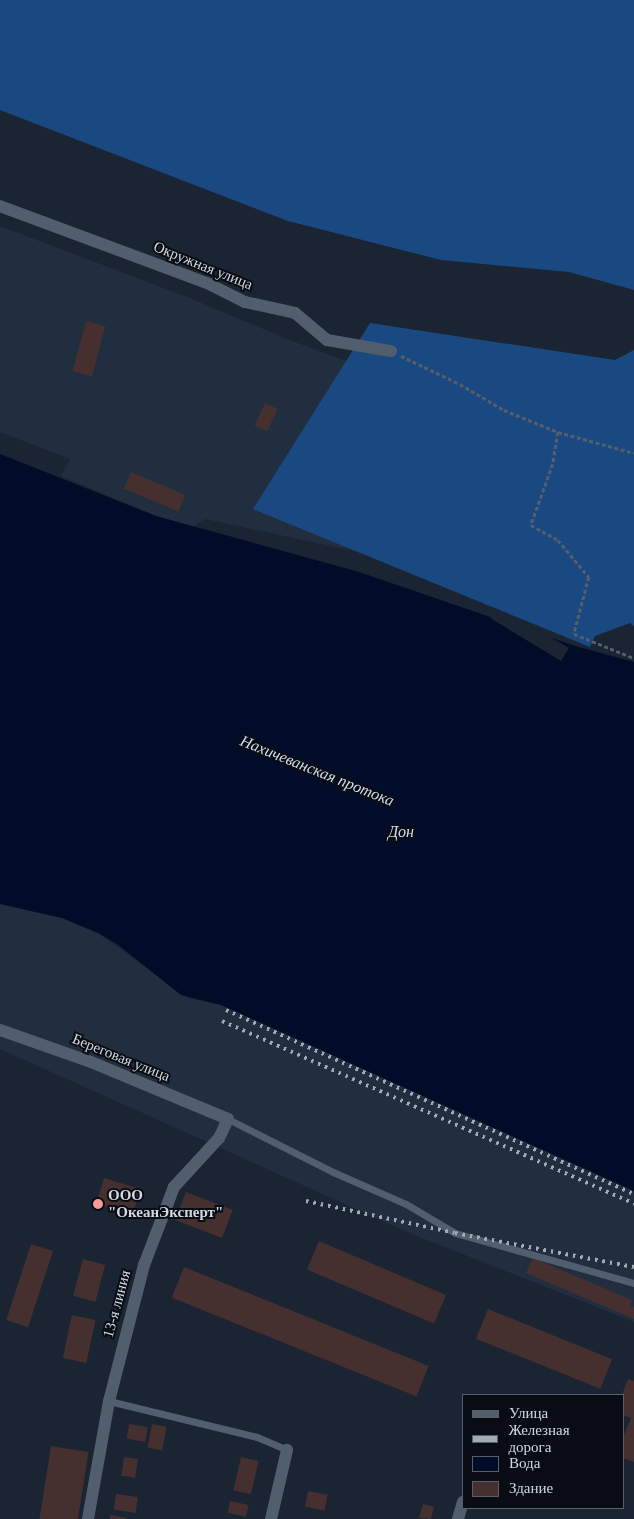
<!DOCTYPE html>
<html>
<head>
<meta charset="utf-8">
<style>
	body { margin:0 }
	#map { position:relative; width:634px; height:1519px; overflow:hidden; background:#1a2432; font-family:Georgia,serif }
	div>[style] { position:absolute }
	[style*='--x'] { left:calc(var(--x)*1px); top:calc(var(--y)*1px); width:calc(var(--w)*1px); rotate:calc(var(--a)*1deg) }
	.built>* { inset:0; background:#202e40 }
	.forest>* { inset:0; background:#1a4982 }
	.water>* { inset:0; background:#000c28 }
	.pier>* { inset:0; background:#1a2432 }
	.building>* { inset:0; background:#45302f; transform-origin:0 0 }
	.path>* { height:2.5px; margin-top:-1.25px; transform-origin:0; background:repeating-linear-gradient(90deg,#555e6b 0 4px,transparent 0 6.5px) }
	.service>* { height:7px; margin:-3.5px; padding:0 3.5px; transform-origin:3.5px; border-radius:3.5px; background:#515e6e }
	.minor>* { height:12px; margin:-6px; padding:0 6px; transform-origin:6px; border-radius:6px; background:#515e6e }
	.rail>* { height:4px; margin-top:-2px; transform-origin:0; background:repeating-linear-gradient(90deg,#a2aab5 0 2.5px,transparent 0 7.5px) }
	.dots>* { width:14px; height:14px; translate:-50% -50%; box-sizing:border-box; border:2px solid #090d13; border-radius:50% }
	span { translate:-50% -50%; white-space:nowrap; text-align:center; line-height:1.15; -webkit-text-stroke:4px #090d13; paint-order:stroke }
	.street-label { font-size:15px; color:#d1d9e2 }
	.poi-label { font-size:15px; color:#d1d9e2; font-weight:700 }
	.left { translate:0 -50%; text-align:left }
	.water-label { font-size:16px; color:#d1deef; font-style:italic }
	.legend { position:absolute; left:462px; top:1394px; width:162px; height:115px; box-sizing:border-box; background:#090d13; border:1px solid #595f66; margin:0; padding:6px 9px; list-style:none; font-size:15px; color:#d1d9e2 }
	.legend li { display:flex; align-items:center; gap:10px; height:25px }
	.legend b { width:25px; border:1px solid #595f66 }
</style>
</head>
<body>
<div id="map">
	<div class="built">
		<i style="clip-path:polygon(0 226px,190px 298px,287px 339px,552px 438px,489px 580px,205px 519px,193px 527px,156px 516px,61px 476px,70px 459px,0 432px)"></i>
		<i style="clip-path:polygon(0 904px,62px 918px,98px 933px,188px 998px,221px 1005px,634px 1191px,634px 1322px,407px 1232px,0 1049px)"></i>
	</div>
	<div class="forest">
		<i style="clip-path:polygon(0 0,634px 0,634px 290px,569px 272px,441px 260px,288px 221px,0 110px)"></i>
		<i style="clip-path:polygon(370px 323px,615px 360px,634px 350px,634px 626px,630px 623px,595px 636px,590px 647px,253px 509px)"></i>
	</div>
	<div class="water">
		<i style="clip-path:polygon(0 454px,156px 516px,359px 572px,575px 646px,634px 662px,634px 1191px,221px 1005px,181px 995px,117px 944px,98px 933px,62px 918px,0 904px)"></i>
	</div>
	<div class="pier">
		<i style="clip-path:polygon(492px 616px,540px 631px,569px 648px,561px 661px,490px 618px)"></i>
	</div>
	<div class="building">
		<i style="left:86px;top:321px;width:20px;height:52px;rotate:15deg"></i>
		<i style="left:265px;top:403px;width:14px;height:25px;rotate:25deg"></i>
		<i style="left:131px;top:472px;width:59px;height:18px;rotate:23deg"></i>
		<i style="left:104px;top:1178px;width:38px;height:27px;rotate:17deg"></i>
		<i style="left:186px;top:1192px;width:50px;height:30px;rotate:21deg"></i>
		<i style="left:319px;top:1241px;width:138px;height:31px;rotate:23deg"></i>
		<i style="left:31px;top:1244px;width:23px;height:80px;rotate:18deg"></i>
		<i style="clip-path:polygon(533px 1258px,632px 1300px,630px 1306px,634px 1307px,634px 1319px,526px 1273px)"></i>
		<i style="left:83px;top:1259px;width:23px;height:38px;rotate:15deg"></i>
		<i style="left:184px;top:1267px;width:264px;height:33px;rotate:22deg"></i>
		<i style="left:488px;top:1309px;width:134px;height:32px;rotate:22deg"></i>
		<i style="left:72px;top:1315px;width:24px;height:44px;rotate:12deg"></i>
		<i style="clip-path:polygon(628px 1379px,634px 1381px,634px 1462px,623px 1458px,623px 1437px,631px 1418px,623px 1415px,622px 1395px)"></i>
		<i style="left:129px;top:1424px;width:19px;height:15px;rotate:9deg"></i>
		<i style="left:152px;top:1424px;width:15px;height:24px;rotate:11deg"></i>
		<i style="left:51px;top:1446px;width:38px;height:74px;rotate:9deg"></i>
		<i style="left:124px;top:1457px;width:14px;height:19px;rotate:8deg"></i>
		<i style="left:241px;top:1457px;width:18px;height:34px;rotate:13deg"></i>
		<i style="left:308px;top:1491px;width:20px;height:16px;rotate:11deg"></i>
		<i style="left:116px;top:1494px;width:22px;height:16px;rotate:8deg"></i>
		<i style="left:230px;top:1501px;width:19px;height:12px;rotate:12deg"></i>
		<i style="clip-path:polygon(423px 1504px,434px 1507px,431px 1519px,419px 1518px)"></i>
		<i style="clip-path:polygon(110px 1515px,126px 1518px,126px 1519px,110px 1519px)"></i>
	</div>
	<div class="path">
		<i style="--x:401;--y:356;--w:65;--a:25.4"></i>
		<i style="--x:460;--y:384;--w:51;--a:30.6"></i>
		<i style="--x:504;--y:410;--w:58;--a:22.2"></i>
		<i style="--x:558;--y:432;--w:79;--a:15.4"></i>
		<i style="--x:558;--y:432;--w:32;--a:99"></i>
		<i style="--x:553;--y:464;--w:65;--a:109.8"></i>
		<i style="--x:531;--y:525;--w:31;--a:29"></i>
		<i style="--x:558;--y:540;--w:48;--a:50"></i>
		<i style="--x:589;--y:577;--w:59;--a:104.7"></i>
		<i style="--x:574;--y:634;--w:65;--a:21.8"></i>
	</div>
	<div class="service">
		<i style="--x:228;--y:1119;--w:118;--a:26.8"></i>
		<i style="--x:333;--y:1172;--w:80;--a:23.7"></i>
		<i style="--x:406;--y:1204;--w:57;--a:30.6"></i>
		<i style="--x:455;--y:1233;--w:186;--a:15.6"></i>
		<i style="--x:109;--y:1401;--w:152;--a:13.7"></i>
		<i style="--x:257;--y:1437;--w:33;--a:23"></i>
	</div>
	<div class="minor">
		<i style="--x:0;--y:206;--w:221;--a:20.4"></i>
		<i style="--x:207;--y:283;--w:42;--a:26.6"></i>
		<i style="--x:245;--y:302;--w:51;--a:12.4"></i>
		<i style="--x:295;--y:313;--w:42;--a:40.2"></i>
		<i style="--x:327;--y:340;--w:65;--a:9.8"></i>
		<i style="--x:0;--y:1030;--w:96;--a:19.4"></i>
		<i style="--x:91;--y:1062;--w:148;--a:22.6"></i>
		<i style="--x:228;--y:1119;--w:21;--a:115"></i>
		<i style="--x:219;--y:1138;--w:67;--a:132.6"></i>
		<i style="--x:174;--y:1187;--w:84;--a:111"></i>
		<i style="--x:144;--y:1265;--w:140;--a:104.4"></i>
		<i style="--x:109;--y:1401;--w:120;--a:100.1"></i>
		<i style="--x:271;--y:1519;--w:71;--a:-76.9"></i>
		<i style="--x:458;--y:1519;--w:18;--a:-74"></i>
	</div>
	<div class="rail">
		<i style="--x:226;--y:1010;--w:448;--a:24.3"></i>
		<i style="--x:222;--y:1021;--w:451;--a:23.9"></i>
		<i style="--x:306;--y:1201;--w:152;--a:12.1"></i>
		<i style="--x:455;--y:1233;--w:182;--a:10.8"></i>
	</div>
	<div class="dots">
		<i style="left:98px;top:1204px;background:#f59b9a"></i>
	</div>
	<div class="street-label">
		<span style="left:203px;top:266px;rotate:22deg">Окружная улица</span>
		<span style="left:121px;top:1058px;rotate:22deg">Береговая улица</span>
		<span style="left:117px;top:1304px;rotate:-75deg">13-я линия</span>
	</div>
	<div class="poi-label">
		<span class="left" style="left:108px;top:1204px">ООО<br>"ОкеанЭксперт"</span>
	</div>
	<div class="water-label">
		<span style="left:317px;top:771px;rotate:22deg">Нахичеванская протока</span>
		<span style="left:401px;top:832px">Дон</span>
	</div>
	<ul class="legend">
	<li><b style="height:6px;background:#515e6e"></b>Улица</li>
	<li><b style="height:6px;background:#a2aab5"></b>Железная дорога</li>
	<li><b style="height:14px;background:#000c28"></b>Вода</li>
	<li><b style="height:14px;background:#45302f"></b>Здание</li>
	</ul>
</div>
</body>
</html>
